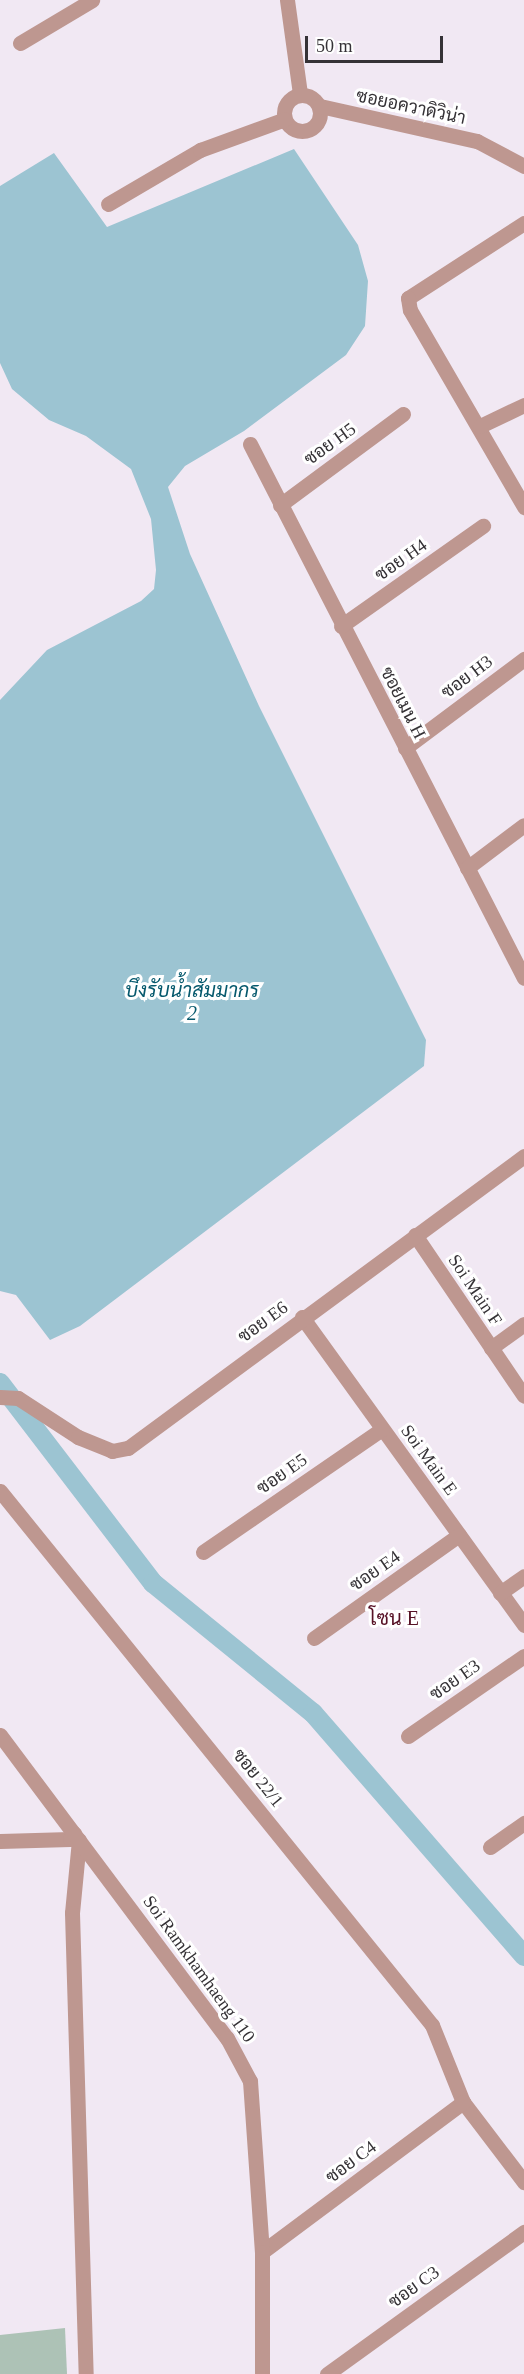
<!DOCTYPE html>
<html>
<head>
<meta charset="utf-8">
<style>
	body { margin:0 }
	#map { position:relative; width:524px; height:2374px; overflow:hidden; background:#f1e8f3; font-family:"Times New Roman",Sarabun,serif }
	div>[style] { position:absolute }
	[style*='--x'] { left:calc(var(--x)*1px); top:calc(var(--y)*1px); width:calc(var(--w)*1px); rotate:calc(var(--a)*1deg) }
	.green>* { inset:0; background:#adc2b6 }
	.water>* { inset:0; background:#9cc4d2 }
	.canal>* { height:20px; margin:-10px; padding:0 10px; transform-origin:10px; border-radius:10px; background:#9cc4d2 }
	.minor>* { height:15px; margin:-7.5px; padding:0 7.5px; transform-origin:7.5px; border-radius:7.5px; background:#be9790 }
	.minor>.ring { margin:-7.5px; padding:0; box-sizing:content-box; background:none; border:15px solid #be9790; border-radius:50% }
	.tertiary>* { height:15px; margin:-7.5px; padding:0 7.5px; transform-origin:7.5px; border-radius:7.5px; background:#be9790 }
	span { translate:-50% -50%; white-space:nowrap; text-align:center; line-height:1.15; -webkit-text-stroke:6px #fff; paint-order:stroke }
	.street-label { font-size:18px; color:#353236 }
	.water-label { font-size:20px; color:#06596d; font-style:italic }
	.neighbourhood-label { font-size:20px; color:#571226 }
	.scale { position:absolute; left:305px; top:36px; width:138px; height:27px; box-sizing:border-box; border:3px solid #353236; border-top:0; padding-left:8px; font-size:18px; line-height:21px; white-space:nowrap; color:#353236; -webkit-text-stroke:4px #fff; paint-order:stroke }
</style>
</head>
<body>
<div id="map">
	<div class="green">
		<i style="clip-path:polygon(65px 2328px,67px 2374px,0 2374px,0 2335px)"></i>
	</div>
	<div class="water">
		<i style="clip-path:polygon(294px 149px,358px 245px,368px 281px,365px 326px,346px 355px,244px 431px,185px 466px,168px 487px,190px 554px,259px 706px,426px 1040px,424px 1066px,80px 1326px,50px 1340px,16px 1295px,0 1291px,0 700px,47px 650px,141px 601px,154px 589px,156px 570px,151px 519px,131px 469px,86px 436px,49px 420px,12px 389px,0 363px,0 186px,54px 153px,107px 227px)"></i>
	</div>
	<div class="canal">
		<i style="--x:0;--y:1383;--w:252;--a:52.6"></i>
		<i style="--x:153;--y:1583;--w:206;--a:39.1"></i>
		<i style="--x:313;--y:1713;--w:322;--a:49"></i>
	</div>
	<div class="minor">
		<i style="--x:287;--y:0;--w:95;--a:82.1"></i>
		<i style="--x:20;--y:43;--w:84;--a:-30.8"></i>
		<i class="ring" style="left:284px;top:95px;width:21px;height:21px"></i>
		<i style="--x:320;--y:106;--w:161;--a:12.6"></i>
		<i style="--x:477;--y:141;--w:53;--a:28"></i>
		<i style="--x:108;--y:204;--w:107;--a:-30.4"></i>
		<i style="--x:200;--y:150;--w:90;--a:-20"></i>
		<i style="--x:524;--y:223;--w:138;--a:147.1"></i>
		<i style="--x:408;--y:298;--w:12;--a:81"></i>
		<i style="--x:410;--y:310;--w:228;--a:59.9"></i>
		<i style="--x:480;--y:426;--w:49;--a:-25.5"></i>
		<i style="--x:250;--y:444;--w:600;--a:62.84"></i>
		<i style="--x:280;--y:505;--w:153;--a:-36.5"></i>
		<i style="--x:341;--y:626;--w:174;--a:-35.2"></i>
		<i style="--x:405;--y:748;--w:149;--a:-36.8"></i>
		<i style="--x:467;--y:868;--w:71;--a:-37"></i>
		<i style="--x:415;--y:1235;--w:194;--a:55.9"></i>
		<i style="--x:302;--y:1317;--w:380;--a:54.2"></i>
		<i style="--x:491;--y:1348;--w:41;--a:-36"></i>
		<i style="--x:0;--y:1397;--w:18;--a:3"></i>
		<i style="--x:18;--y:1398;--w:72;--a:33"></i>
		<i style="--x:78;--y:1437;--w:37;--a:22"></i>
		<i style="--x:112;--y:1451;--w:16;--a:-11"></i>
		<i style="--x:128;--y:1448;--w:492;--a:-36.4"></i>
		<i style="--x:0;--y:1491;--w:687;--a:51.03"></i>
		<i style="--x:432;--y:2025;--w:83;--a:68.1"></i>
		<i style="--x:463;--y:2102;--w:101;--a:52.7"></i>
		<i style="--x:203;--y:1552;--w:217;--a:-34.5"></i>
		<i style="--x:500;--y:1593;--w:29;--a:-35"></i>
		<i style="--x:314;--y:1638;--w:178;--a:-35.4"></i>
		<i style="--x:408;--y:1736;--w:141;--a:-34.6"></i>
		<i style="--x:79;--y:1840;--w:73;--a:95.5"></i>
		<i style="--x:72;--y:1913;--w:461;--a:88.3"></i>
		<i style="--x:0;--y:1841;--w:70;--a:-1.6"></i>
		<i style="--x:70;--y:1839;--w:7;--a:-56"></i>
		<i style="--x:490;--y:1847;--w:42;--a:-35.2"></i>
		<i style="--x:262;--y:2252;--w:251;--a:-36.7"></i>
		<i style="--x:327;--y:2374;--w:243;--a:-35.8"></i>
	</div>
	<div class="tertiary">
		<i style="--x:0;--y:1735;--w:379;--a:53.2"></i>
		<i style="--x:227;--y:2038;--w:49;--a:61.9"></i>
		<i style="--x:250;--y:2081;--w:171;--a:86"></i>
		<i style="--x:262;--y:2252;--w:122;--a:90"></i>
	</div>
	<div class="street-label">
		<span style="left:411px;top:107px;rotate:12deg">ซอยอควาดิวิน่า</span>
		<span style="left:330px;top:444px;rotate:-36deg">ซอย H5</span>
		<span style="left:401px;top:560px;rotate:-35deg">ซอย H4</span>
		<span style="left:467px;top:677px;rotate:-37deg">ซอย H3</span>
		<span style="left:403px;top:703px;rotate:63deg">ซอยเมน H</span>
		<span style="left:475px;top:1290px;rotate:56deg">Soi Main F</span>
		<span style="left:263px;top:1322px;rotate:-36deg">ซอย E6</span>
		<span style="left:429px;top:1460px;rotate:54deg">Soi Main E</span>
		<span style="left:282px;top:1474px;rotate:-35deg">ซอย E5</span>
		<span style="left:375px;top:1571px;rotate:-35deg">ซอย E4</span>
		<span style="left:455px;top:1680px;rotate:-35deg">ซอย E3</span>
		<span style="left:258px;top:1778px;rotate:51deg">ซอย 22/1</span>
		<span style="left:199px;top:1969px;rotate:54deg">Soi Ramkhamhaeng 110</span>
		<span style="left:351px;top:2162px;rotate:-37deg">ซอย C4</span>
		<span style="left:414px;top:2287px;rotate:-36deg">ซอย C3</span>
	</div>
	<div class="water-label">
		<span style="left:192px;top:1002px">บึงรับน้ำสัมมากร<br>2</span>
	</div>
	<div class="neighbourhood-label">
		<span style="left:394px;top:1618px">โซน E</span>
	</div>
	<div class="scale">50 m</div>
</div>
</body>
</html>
